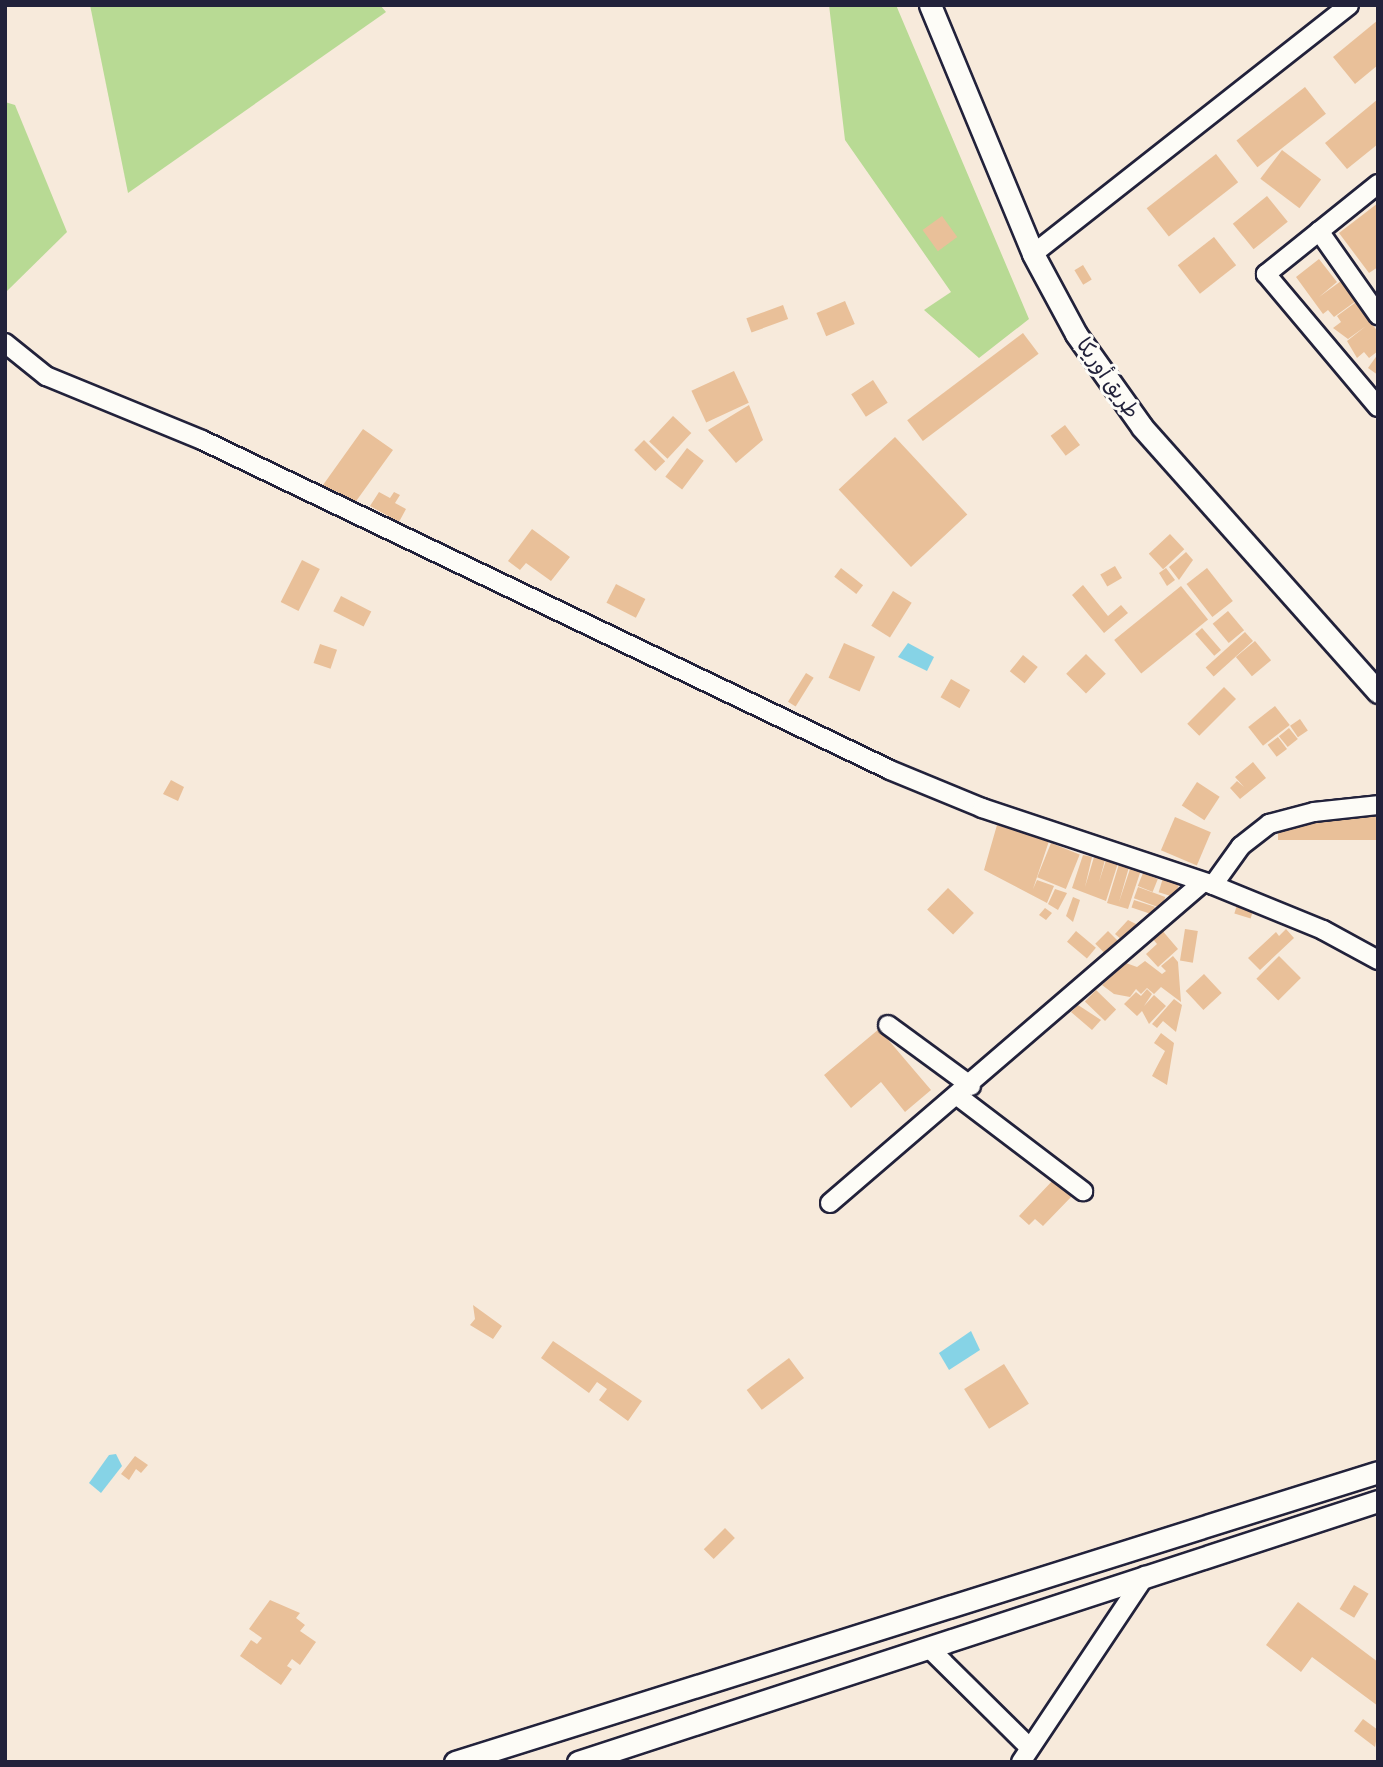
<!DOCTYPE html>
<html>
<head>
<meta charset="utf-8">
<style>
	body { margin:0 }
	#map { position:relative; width:1383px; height:1767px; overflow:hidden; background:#f7eadb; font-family:"Patrick Hand","Playpen Sans Arabic",sans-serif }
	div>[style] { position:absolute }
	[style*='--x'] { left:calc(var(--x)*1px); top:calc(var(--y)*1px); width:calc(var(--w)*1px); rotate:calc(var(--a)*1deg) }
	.green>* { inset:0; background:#b8da94 }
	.water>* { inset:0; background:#86d3e6 }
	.building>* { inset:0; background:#e9c099; transform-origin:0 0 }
	.roads { filter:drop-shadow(2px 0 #22223b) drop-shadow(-2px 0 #22223b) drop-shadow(0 2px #22223b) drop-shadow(0 -2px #22223b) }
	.minor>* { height:18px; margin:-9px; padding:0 9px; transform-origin:9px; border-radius:9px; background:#fdfcf7 }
	.tertiary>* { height:21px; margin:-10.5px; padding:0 10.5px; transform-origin:10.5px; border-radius:10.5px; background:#fdfcf7 }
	span { translate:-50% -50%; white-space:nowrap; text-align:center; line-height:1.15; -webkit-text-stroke:6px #fdfcf7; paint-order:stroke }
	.street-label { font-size:21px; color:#22223b }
	.frame { position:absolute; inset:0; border:7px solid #22223b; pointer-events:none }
</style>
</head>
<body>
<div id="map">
	<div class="green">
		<i style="clip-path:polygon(90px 5px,380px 5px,386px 12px,128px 193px)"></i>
		<i style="clip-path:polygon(829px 5px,896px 5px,1029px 319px,979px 358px,924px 310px,951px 292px,845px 140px)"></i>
		<i style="clip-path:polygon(5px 102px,15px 105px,67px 232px,5px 293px)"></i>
	</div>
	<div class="water">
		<i style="clip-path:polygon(908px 643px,934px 657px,927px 671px,898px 657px)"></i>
		<i style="clip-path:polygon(971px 1331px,980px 1350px,949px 1370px,939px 1353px)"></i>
		<i style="clip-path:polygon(116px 1454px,122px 1466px,101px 1493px,89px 1483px,109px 1455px)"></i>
	</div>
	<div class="building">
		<i style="clip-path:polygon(1378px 20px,1378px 65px,1355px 84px,1333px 57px)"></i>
		<i style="left:1305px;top:87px;width:34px;height:87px;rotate:52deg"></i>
		<i style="clip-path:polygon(1378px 99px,1378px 144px,1347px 169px,1325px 143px)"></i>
		<i style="left:1282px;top:150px;width:49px;height:36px;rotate:37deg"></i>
		<i style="left:1216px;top:154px;width:36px;height:88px;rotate:52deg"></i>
		<i style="left:1267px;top:196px;width:33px;height:44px;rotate:51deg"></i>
		<i style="clip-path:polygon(1378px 203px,1378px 267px,1369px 273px,1339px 233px)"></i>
		<i style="left:942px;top:216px;width:26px;height:24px;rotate:54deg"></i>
		<i style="left:1214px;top:237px;width:36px;height:46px;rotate:52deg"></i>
		<i style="clip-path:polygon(1319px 259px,1337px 282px,1319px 297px,1341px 281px,1356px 301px,1334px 317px,1328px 310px,1323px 314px,1296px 277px)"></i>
		<i style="left:1083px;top:265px;width:17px;height:10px;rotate:59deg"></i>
		<i style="left:845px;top:301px;width:25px;height:31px;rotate:67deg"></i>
		<i style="clip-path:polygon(1356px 302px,1378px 332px,1378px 351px,1369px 358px,1364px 352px,1357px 358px,1347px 341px,1366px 326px,1348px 339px,1333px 328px,1341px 322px,1337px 316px)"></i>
		<i style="left:783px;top:305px;width:15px;height:39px;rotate:70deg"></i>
		<i style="left:1023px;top:333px;width:26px;height:145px;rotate:53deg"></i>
		<i style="clip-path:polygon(1378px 354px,1378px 375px,1368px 368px)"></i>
		<i style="left:734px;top:371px;width:35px;height:47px;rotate:65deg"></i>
		<i style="left:873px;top:380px;width:27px;height:26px;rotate:57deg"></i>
		<i style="clip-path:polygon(749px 405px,763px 440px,736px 463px,708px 430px)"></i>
		<i style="left:673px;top:416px;width:25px;height:35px;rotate:43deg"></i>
		<i style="left:1065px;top:425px;width:25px;height:18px;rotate:53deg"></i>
		<i style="clip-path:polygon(363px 429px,393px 450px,354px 504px,336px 491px,330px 500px,318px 492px)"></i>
		<i style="left:895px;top:437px;width:106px;height:77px;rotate:47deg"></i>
		<i style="left:644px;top:440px;width:30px;height:14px;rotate:45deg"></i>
		<i style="left:687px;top:448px;width:21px;height:36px;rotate:37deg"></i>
		<i style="clip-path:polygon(379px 492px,390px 498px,394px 492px,400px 495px,395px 503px,406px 509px,399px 522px,370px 506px)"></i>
		<i style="clip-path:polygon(532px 529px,570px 557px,551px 581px,526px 563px,520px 570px,508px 561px)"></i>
		<i style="left:1170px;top:534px;width:21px;height:29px;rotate:47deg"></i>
		<i style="clip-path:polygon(1186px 552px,1193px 560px,1179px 580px,1169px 567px)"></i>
		<i style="left:302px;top:560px;width:20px;height:47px;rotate:27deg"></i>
		<i style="left:1115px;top:566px;width:14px;height:17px;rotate:60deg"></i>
		<i style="left:841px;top:568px;width:28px;height:11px;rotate:38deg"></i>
		<i style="clip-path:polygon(1166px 568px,1175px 580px,1167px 586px,1159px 573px)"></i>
		<i style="left:1207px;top:568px;width:42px;height:26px;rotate:52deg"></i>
		<i style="left:616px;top:584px;width:33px;height:21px;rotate:27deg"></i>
		<i style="clip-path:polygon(1083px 585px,1108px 616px,1121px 605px,1128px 613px,1104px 633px,1072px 595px)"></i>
		<i style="left:1181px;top:586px;width:43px;height:86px;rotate:51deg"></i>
		<i style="left:893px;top:591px;width:22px;height:41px;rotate:32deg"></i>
		<i style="left:341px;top:596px;width:34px;height:17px;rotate:27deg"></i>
		<i style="left:1228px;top:611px;width:25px;height:20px;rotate:50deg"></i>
		<i style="left:1202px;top:628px;width:29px;height:9px;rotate:49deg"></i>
		<i style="left:1245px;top:632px;width:12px;height:53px;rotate:48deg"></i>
		<i style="left:1255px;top:641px;width:25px;height:25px;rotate:50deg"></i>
		<i style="left:844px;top:643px;width:34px;height:38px;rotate:24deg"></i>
		<i style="left:320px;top:644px;width:18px;height:20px;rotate:19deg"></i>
		<i style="left:1086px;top:654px;width:28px;height:28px;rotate:45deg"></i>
		<i style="left:1023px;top:655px;width:19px;height:21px;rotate:39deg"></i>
		<i style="left:806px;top:673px;width:9px;height:34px;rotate:32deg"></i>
		<i style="left:951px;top:679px;width:22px;height:21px;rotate:30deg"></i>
		<i style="left:1224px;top:687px;width:17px;height:52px;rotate:45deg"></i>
		<i style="left:1275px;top:706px;width:24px;height:34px;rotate:52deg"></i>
		<i style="left:1300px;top:719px;width:14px;height:12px;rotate:56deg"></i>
		<i style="left:1289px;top:728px;width:14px;height:13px;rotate:51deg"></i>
		<i style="left:1278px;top:737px;width:15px;height:13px;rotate:53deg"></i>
		<i style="clip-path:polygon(1253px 762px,1266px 778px,1240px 799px,1230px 788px,1237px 781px,1244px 787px,1235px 777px)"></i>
		<i style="clip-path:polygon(171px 780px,184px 787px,178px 801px,163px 794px)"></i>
		<i style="left:1197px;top:782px;width:27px;height:28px;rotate:33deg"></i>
		<i style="left:1378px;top:810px;width:30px;height:100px;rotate:90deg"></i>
		<i style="left:1175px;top:817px;width:39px;height:36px;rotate:23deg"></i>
		<i style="clip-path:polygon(997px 825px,1049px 841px,1033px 889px,1037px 880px,1054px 886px,1047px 903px,984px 870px)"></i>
		<i style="left:1051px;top:843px;width:31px;height:37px;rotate:22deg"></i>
		<i style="clip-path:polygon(1083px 855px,1092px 857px,1085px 887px,1094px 857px,1105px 860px,1099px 882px,1106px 860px,1118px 863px,1106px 901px,1072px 888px)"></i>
		<i style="clip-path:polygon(1119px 864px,1129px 867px,1119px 902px,1131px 866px,1141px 870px,1128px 909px,1107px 903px)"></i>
		<i style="left:1143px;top:873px;width:16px;height:14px;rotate:22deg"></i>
		<i style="left:1163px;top:878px;width:17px;height:15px;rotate:17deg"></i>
		<i style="left:1138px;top:887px;width:29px;height:12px;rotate:20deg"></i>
		<i style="left:948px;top:888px;width:36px;height:30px;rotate:44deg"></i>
		<i style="clip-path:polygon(1055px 889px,1067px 893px,1058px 910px,1048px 904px)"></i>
		<i style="clip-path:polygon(1073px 897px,1080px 900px,1073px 922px,1066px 916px)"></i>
		<i style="left:1134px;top:900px;width:22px;height:8px;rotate:18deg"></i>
		<i style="left:1237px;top:905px;width:17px;height:9px;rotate:17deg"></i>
		<i style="clip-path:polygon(1045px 908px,1052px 913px,1046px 920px,1039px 915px)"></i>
		<i style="clip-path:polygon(1128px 920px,1140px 926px,1123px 941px,1115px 934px)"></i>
		<i style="clip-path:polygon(1161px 929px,1178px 949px,1158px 967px,1146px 954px,1157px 944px,1152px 938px)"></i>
		<i style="left:1185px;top:929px;width:13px;height:32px;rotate:9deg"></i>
		<i style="clip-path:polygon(1286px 929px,1294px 938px,1260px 970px,1248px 958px,1276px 932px,1279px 936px)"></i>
		<i style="left:1076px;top:931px;width:26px;height:14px;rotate:40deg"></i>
		<i style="left:1108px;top:931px;width:18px;height:18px;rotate:45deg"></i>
		<i style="clip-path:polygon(1173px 956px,1178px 962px,1181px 1002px,1161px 987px,1154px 994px,1147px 988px,1141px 994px,1136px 989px,1130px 997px,1114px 994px,1102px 985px,1126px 963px,1137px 967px,1145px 961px,1162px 974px,1166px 971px,1161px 966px)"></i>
		<i style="left:1279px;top:956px;width:31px;height:32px;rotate:45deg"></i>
		<i style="left:1204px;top:974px;width:26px;height:25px;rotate:47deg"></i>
		<i style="clip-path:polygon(1147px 989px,1152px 994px,1144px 1006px,1154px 995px,1166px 1006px,1149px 1024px,1142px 1011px,1137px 1016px,1124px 1004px,1136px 992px,1141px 996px)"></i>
		<i style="left:1096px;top:990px;width:28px;height:16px;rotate:44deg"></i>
		<i style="clip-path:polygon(1174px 999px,1182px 1005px,1176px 1032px,1163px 1021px,1157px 1028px,1152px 1024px)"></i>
		<i style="clip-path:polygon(1078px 1005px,1101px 1020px,1092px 1030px,1071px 1012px)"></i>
		<i style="clip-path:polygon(879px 1029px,931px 1090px,905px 1112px,881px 1082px,851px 1108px,824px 1075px)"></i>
		<i style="clip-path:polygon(1161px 1033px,1174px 1043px,1167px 1085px,1152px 1076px,1165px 1051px,1154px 1043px)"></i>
		<i style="clip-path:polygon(1055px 1178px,1073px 1195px,1043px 1226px,1035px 1219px,1029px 1225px,1019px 1216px)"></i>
		<i style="clip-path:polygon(473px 1305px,502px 1326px,493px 1339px,470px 1325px,475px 1319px)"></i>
		<i style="clip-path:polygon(553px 1341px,642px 1401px,628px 1421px,599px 1400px,607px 1389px,597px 1382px,589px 1393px,541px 1358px)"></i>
		<i style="left:789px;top:1358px;width:25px;height:53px;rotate:53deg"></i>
		<i style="left:1004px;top:1364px;width:47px;height:47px;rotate:58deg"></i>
		<i style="clip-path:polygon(135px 1456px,148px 1465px,141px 1473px,136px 1469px,129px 1480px,121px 1474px)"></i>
		<i style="left:725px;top:1528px;width:14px;height:30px;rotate:45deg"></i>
		<i style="left:1354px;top:1585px;width:17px;height:28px;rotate:31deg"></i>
		<i style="clip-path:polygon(270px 1600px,300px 1613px,296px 1618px,305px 1625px,300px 1631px,316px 1642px,300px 1665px,292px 1659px,287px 1666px,292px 1669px,281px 1685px,240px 1656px,251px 1640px,257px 1644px,262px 1638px,249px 1629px)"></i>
		<i style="clip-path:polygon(1298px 1602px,1378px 1662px,1378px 1706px,1312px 1657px,1301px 1672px,1266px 1645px)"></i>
		<i style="clip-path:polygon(1363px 1719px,1378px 1730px,1375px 1747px,1354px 1731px)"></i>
	</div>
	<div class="roads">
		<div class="minor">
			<i style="--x:1378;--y:184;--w:144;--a:141.2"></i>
			<i style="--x:1266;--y:274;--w:174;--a:49.9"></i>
			<i style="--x:1319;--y:231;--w:103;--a:54.9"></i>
			<i style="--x:1033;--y:254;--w:402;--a:-38.2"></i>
			<i style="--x:5;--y:343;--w:53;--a:38.8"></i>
			<i style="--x:46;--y:376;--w:169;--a:22.3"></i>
			<i style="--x:202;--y:440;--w:763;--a:25.62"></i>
			<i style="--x:890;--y:770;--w:100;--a:22.4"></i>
			<i style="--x:982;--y:808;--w:243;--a:18.4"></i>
			<i style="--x:1213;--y:885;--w:119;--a:22.2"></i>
			<i style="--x:1323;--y:930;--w:63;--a:28.6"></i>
			<i style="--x:1213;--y:885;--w:48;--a:-54.3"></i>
			<i style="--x:1241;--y:846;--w:36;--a:-38"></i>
			<i style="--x:1269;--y:824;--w:47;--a:-14.9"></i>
			<i style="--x:1314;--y:812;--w:64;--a:-6.2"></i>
			<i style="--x:888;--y:1025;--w:103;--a:36.3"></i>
			<i style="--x:959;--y:1097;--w:156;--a:37.2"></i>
			<i style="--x:830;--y:1203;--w:491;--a:-40.7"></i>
			<i style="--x:931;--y:1650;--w:139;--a:44.7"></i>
			<i style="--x:1021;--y:1762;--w:224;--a:-56.3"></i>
		</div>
		<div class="tertiary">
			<i style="--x:930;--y:5;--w:269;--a:67.5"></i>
			<i style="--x:1033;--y:254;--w:91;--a:61.7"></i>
			<i style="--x:1076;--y:334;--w:114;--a:54.6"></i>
			<i style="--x:1142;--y:427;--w:355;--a:48.3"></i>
			<i style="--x:455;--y:1762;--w:967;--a:-17.44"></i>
			<i style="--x:578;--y:1762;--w:841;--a:-18.07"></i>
		</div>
	</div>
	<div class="street-label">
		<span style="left:1108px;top:378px;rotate:55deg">طريق أوريكا</span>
	</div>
	<div class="frame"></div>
</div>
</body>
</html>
